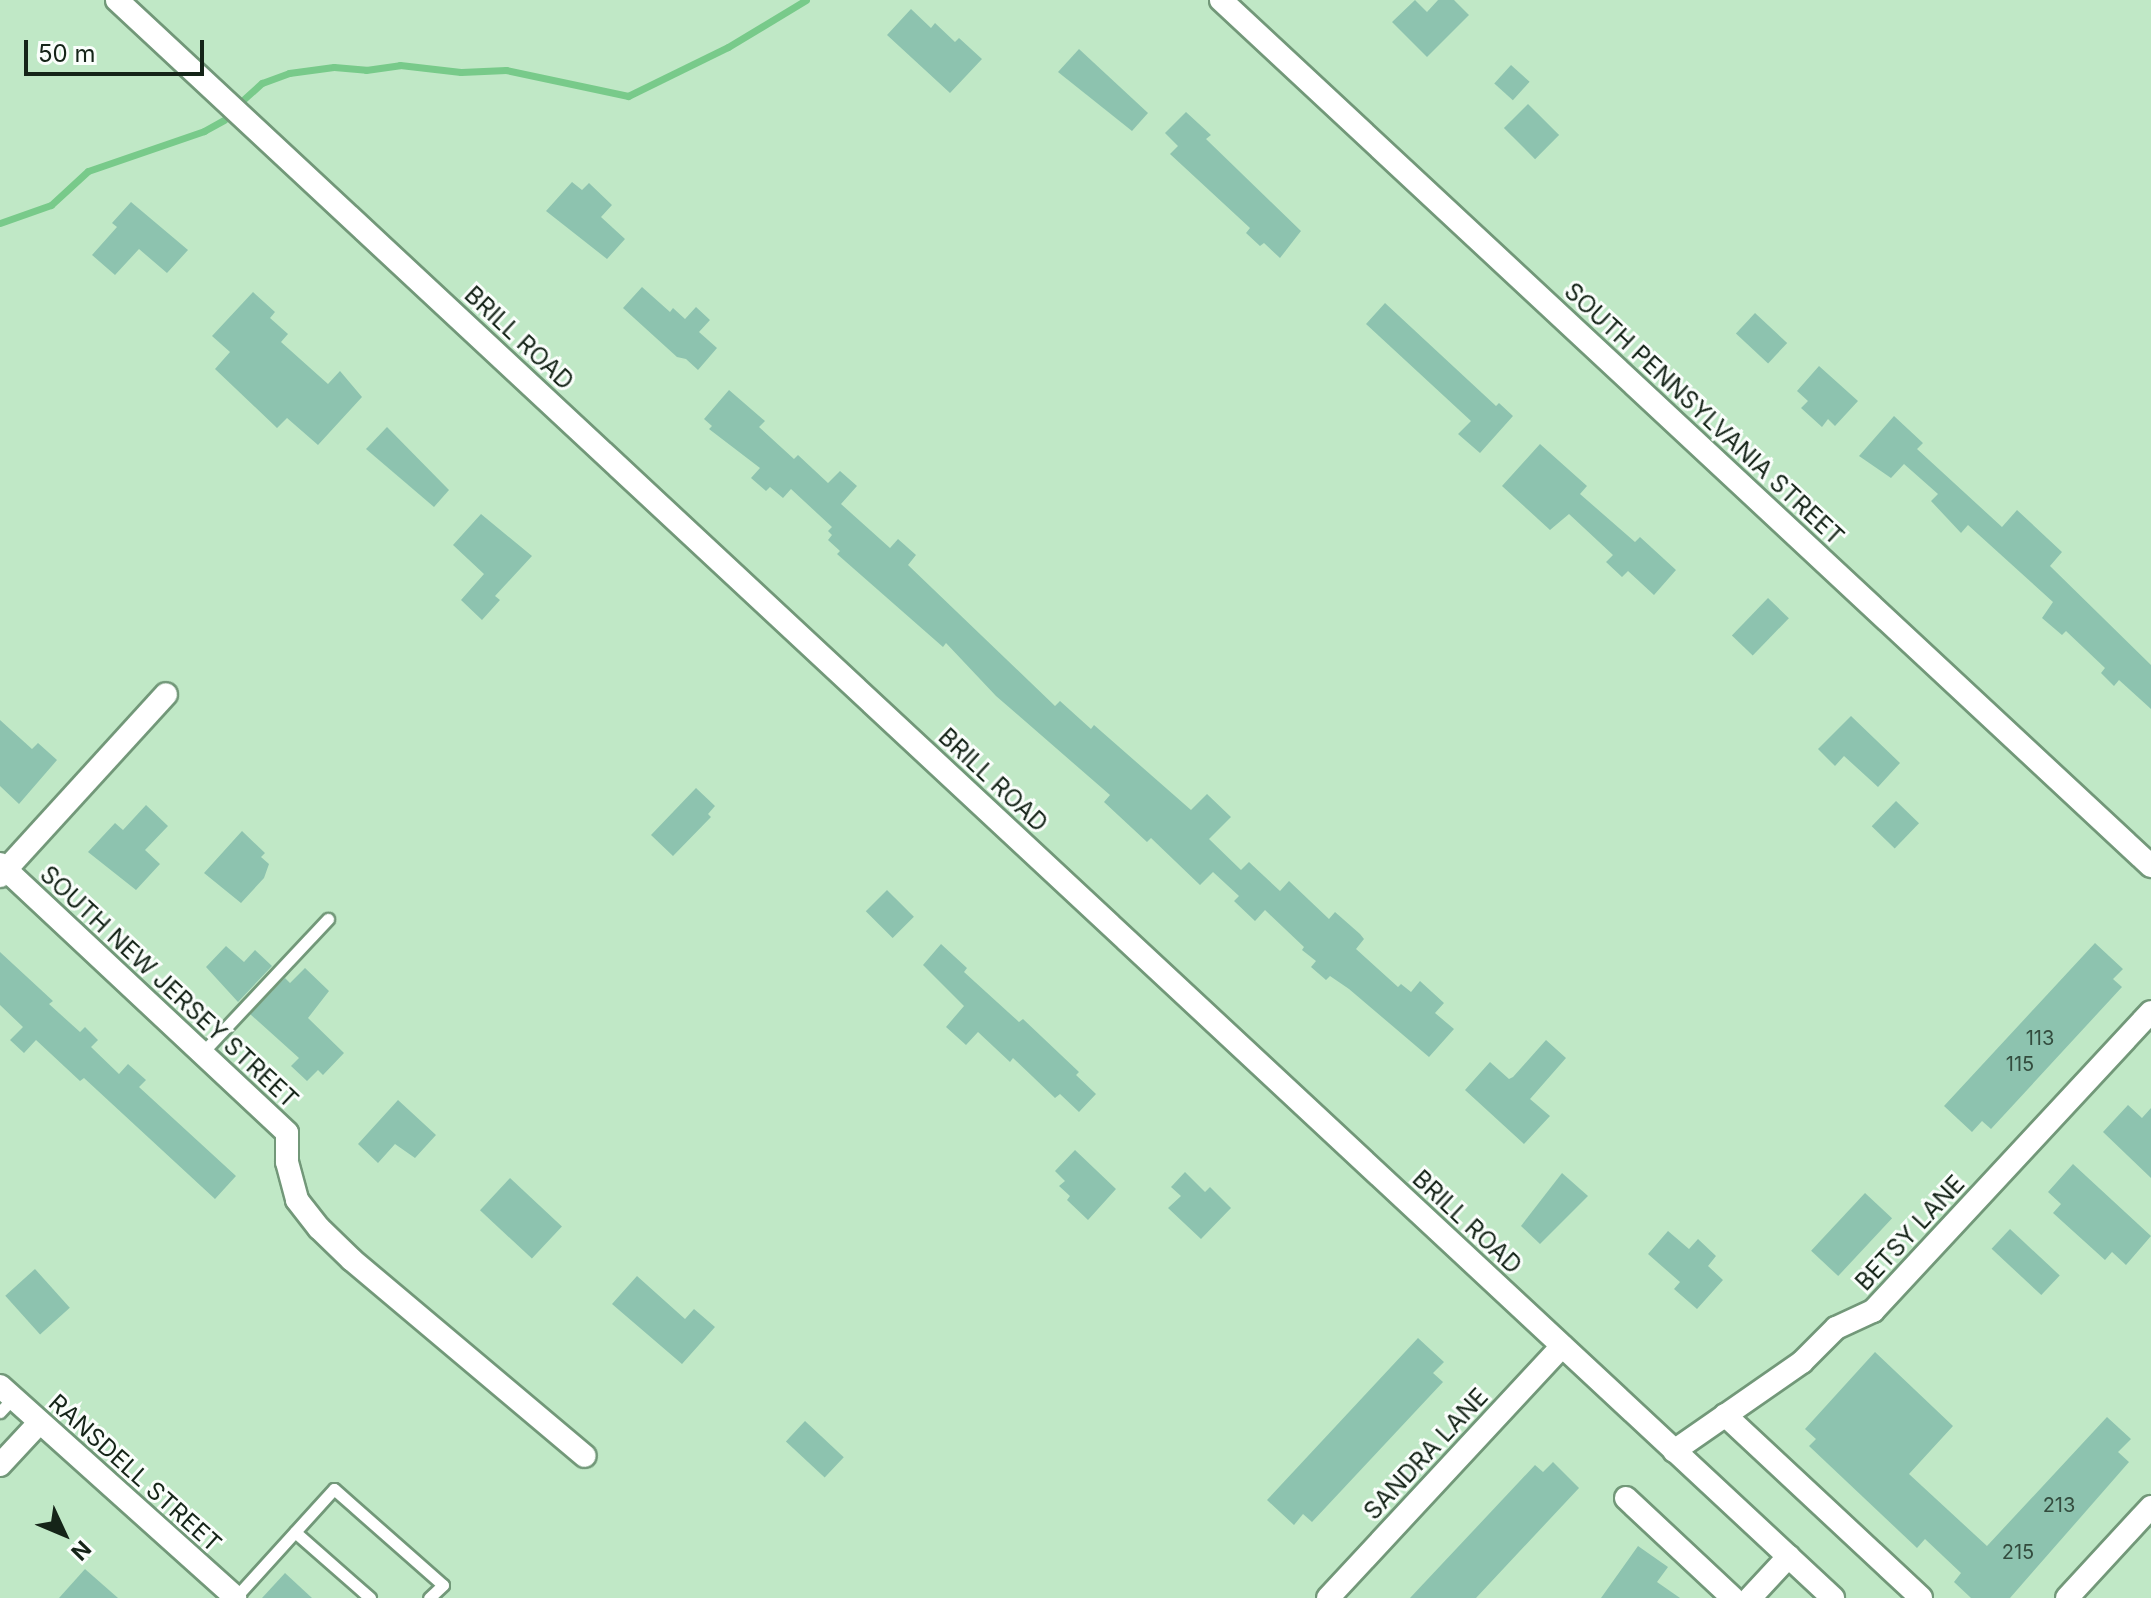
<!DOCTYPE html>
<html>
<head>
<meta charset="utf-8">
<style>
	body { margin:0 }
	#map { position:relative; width:2151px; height:1598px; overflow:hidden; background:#c0e8c6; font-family:Inter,sans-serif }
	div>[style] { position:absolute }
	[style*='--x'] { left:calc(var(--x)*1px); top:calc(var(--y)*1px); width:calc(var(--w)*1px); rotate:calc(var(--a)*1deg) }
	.stream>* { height:7px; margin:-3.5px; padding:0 3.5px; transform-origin:3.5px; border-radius:3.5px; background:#78ca8a }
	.building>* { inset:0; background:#8dc3af; transform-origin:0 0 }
	.roads { filter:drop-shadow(2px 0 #729879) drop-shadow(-2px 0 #729879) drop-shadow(0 2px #729879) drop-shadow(0 -2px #729879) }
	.service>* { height:11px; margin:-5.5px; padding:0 5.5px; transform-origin:5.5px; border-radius:5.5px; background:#fff }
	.minor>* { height:22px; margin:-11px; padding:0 11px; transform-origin:11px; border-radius:11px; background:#fff }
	span { translate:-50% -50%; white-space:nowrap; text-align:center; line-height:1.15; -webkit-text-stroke:6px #fafefb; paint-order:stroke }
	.number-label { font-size:20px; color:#334c3e }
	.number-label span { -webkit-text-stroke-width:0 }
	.street-label { font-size:24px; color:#152418 }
	.north { position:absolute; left:24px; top:1494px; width:80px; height:80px; -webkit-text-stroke:6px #fafefb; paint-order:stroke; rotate:134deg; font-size:22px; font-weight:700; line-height:32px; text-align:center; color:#152418 }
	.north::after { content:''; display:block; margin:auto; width:28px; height:36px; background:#152418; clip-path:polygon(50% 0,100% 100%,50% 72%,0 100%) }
	.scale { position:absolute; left:24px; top:40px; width:180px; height:36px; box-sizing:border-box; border:4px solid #152418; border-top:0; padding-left:10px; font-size:24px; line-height:28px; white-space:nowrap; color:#152418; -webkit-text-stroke:6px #fafefb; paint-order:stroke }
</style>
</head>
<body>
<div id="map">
	<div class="stream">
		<i style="--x:244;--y:99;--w:24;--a:-42"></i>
		<i style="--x:262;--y:83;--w:29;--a:-20"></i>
		<i style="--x:289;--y:73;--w:45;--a:-7.6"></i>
		<i style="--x:334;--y:67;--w:32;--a:5"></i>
		<i style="--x:366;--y:70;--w:34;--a:-8"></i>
		<i style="--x:400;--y:65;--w:61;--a:6.5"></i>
		<i style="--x:461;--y:72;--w:45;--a:-2.5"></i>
		<i style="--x:506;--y:70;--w:125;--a:12"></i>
		<i style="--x:628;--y:96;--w:111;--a:-26.1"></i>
		<i style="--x:728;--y:47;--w:91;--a:-31.1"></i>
		<i style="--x:0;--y:223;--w:54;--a:-19.4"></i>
		<i style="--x:51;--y:205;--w:50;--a:-42.6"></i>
		<i style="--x:88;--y:171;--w:123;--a:-19"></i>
		<i style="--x:204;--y:131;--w:23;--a:-29"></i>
	</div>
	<div class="building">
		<i style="clip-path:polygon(1415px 0,1427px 12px,1438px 0,1454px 0,1469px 15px,1427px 57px,1392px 22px)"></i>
		<i style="clip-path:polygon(911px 9px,931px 28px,935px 23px,955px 42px,959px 38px,982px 59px,950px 93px,887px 35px)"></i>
		<i style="clip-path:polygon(1079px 49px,1148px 113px,1132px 131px,1058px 72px)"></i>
		<i style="left:1511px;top:65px;width:25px;height:25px;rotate:42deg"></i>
		<i style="left:1528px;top:104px;width:44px;height:34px;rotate:45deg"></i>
		<i style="clip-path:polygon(1186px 112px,1211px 135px,1206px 139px,1301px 231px,1280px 258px,1264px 243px,1260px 246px,1246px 233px,1250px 228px,1170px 154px,1178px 146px,1165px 133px)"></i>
		<i style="clip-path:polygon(572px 182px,582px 190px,589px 183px,612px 205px,601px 217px,625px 239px,607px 259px,546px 211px)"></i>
		<i style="clip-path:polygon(131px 202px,188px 250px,167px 273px,139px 249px,115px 275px,92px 255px,117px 227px,112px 223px)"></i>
		<i style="clip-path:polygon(642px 287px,670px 312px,673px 308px,685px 319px,696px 307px,710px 320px,699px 332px,717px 348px,698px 370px,686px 359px,677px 357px,623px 308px)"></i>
		<i style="clip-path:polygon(253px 292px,275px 312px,270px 318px,288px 334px,281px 342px,328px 384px,340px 371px,362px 397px,318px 445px,287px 418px,277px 428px,215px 369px,230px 352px,212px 336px)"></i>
		<i style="clip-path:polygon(1385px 303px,1496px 406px,1499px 403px,1513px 416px,1480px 453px,1458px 434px,1471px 421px,1366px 324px)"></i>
		<i style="left:1755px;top:313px;width:44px;height:28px;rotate:43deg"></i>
		<i style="clip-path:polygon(1819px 366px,1858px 401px,1835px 426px,1828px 419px,1822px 427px,1801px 408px,1808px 401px,1797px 391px)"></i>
		<i style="clip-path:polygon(729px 390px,765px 421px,759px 427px,794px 459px,798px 455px,828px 483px,840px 471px,857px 486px,841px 504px,890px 548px,898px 539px,916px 555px,908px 565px,1055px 706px,1060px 701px,1091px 729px,1094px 725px,1191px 810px,1207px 794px,1231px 817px,1209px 839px,1241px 870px,1249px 862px,1280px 891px,1289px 881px,1329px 919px,1335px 912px,1360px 934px,1364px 939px,1356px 949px,1398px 987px,1401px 984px,1411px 992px,1420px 981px,1444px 1003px,1435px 1013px,1454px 1029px,1429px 1057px,1349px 989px,1330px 976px,1326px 980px,1311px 967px,1316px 961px,1302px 950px,1304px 947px,1265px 910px,1255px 921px,1234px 901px,1239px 896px,1213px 872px,1200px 885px,1151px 838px,1147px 842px,1104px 802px,1110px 795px,996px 696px,946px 643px,943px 647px,837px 554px,840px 551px,828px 540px,832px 535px,828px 531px,832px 527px,791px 489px,783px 498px,770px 487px,766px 491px,751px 478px,760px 468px,709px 429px,712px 426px,704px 419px)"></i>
		<i style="clip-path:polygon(1894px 416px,1923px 443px,1917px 449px,2002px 527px,2017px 510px,2062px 552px,2050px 566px,2151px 665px,2151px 709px,2119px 680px,2114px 686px,2101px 673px,2105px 668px,2066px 631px,2062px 635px,2042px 618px,2053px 602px,1968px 525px,1961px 533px,1931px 501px,1938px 494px,1904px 464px,1891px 478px,1859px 456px)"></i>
		<i style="clip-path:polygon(387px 427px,449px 490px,434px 507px,366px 449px)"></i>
		<i style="clip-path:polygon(1540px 444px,1587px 486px,1580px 494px,1635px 542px,1640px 537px,1676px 570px,1654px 595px,1628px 571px,1622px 577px,1606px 562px,1613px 555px,1569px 514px,1550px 530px,1502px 486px)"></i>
		<i style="clip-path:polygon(481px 514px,532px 556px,495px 596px,500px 600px,482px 620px,461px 600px,484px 574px,453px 545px)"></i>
		<i style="left:1768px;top:598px;width:29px;height:52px;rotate:44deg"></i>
		<i style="clip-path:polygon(1851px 716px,1900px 763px,1878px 787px,1844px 756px,1835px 766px,1818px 749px)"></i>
		<i style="clip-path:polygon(0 720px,32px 749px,38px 743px,57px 760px,19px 804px,0 786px)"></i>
		<i style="clip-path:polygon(696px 788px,715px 806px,708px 814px,711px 817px,673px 856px,651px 835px)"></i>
		<i style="left:1896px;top:801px;width:32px;height:35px;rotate:44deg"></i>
		<i style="clip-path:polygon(146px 805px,168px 826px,145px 850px,160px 864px,136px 890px,88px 852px,115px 823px,123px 830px)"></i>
		<i style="clip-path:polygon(242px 831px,265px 853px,261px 857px,269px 864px,264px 878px,241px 903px,204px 873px)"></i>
		<i style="left:887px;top:890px;width:38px;height:30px;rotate:45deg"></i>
		<i style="clip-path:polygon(2095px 943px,2123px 969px,2113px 979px,2122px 987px,1991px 1129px,1982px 1121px,1972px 1132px,1944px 1106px)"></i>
		<i style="clip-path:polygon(941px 944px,967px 968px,964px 972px,1019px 1022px,1023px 1019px,1079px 1072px,1076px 1075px,1096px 1094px,1079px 1112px,1060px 1094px,1055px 1098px,1013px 1058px,1010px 1062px,978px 1032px,966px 1045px,946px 1027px,964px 1006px,923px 965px)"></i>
		<i style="clip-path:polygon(226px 946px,244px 962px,255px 950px,272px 966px,238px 1002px,206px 967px)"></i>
		<i style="clip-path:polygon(0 952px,53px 1001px,49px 1004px,80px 1032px,85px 1027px,98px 1040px,91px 1047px,119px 1074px,128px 1064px,146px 1080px,139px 1087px,236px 1176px,215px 1199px,84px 1078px,80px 1081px,36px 1040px,24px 1053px,10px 1040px,23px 1027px,0 1005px)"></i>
		<i style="clip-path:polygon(305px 968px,329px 991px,308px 1018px,344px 1053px,323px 1075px,318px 1070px,307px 1081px,291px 1066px,299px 1058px,250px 1014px,285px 978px,290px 983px)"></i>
		<i style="clip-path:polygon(1546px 1040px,1566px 1058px,1530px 1099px,1550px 1116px,1524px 1144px,1465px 1090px,1490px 1062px,1509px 1079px,1513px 1077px)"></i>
		<i style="clip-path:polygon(398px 1100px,436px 1135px,415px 1158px,395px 1144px,378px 1163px,358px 1144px)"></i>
		<i style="clip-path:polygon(2128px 1105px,2142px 1118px,2151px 1108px,2151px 1178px,2103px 1132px)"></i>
		<i style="clip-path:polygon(1075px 1150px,1116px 1189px,1088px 1220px,1067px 1200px,1070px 1196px,1059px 1186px,1065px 1181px,1055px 1171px)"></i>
		<i style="clip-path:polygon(2073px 1164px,2151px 1236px,2126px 1265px,2112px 1252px,2105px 1260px,2053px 1213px,2061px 1204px,2048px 1192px)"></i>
		<i style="clip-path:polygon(1185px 1172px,1205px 1192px,1210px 1187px,1231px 1208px,1201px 1239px,1168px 1208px,1181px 1196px,1171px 1187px)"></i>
		<i style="clip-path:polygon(1562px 1173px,1588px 1196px,1540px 1244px,1521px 1226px)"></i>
		<i style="left:510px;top:1178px;width:71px;height:44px;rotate:43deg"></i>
		<i style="left:1865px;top:1193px;width:37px;height:79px;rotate:43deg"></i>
		<i style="left:2010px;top:1229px;width:68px;height:27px;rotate:43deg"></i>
		<i style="clip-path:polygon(1668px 1231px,1689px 1249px,1698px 1239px,1716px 1256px,1708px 1266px,1723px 1280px,1697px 1309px,1674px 1289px,1680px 1282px,1648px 1254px)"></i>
		<i style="left:35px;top:1269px;width:52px;height:40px;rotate:48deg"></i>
		<i style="clip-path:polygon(637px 1276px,685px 1319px,694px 1309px,715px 1327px,682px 1364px,612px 1304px)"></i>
		<i style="clip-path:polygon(1418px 1338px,1444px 1362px,1433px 1373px,1443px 1382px,1312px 1522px,1303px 1514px,1294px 1525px,1267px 1500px)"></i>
		<i style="clip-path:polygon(1875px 1352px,1953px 1426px,1909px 1474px,1987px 1546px,2107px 1417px,2131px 1439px,2118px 1452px,2129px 1462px,2010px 1598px,1971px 1598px,1954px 1582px,1961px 1573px,1925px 1539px,1917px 1548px,1809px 1446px,1816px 1439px,1805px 1429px)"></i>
		<i style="left:805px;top:1421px;width:53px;height:28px;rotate:43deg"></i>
		<i style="clip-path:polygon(1553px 1462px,1579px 1488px,1476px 1598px,1410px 1598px,1535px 1465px,1543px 1472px)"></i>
		<i style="clip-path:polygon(1638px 1546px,1668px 1567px,1657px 1582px,1680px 1598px,1601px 1598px)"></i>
		<i style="clip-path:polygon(85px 1569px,118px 1598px,59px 1598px)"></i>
		<i style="clip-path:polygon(285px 1573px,312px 1598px,262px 1598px)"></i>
	</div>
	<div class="roads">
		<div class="service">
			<i style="--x:202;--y:1053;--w:184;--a:-46.8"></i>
			<i style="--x:0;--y:1412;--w:19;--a:-47"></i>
			<i style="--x:295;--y:1532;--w:100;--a:41.3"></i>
			<i style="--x:235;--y:1598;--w:147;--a:-47.8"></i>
			<i style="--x:334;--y:1489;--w:145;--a:41.4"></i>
			<i style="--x:443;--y:1585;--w:19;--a:137"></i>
		</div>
		<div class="minor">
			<i style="--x:117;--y:0;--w:2345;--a:42.96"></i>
			<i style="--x:1221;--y:0;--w:1271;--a:42.96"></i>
			<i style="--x:0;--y:864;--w:393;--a:43.1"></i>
			<i style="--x:287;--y:1133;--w:29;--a:90"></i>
			<i style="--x:287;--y:1162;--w:39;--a:75"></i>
			<i style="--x:297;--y:1200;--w:36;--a:52"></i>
			<i style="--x:319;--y:1228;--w:46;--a:44.1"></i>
			<i style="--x:352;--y:1260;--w:304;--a:40.1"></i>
			<i style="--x:0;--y:876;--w:246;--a:-47.6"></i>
			<i style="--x:0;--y:1386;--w:316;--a:41.9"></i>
			<i style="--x:1725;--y:1415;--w:268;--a:43"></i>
			<i style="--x:1674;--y:1451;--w:156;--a:-34.8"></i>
			<i style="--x:1802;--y:1362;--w:48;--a:-45"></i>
			<i style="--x:1836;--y:1328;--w:41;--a:-24.7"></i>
			<i style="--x:1873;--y:1311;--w:408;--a:-47.1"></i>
			<i style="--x:0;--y:1465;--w:57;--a:-47.1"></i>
			<i style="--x:1626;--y:1498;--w:146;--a:43.1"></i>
			<i style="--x:1328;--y:1598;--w:344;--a:-47.1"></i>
			<i style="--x:1750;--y:1598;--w:57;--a:-47.1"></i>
			<i style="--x:2067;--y:1598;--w:124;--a:-47.3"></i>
		</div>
	</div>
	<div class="number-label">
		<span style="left:2040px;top:1038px">113</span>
		<span style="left:2020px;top:1064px">115</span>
		<span style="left:2059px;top:1505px">213</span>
		<span style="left:2018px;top:1552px">215</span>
	</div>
	<div class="street-label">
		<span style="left:519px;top:338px;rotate:43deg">BRILL ROAD</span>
		<span style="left:1704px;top:414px;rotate:43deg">SOUTH PENNSYLVANIA STREET</span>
		<span style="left:993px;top:780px;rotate:43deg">BRILL ROAD</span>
		<span style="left:169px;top:987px;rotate:43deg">SOUTH NEW JERSEY STREET</span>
		<span style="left:1467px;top:1222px;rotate:43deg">BRILL ROAD</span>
		<span style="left:1910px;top:1233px;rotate:-47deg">BETSY LANE</span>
		<span style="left:1426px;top:1454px;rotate:-47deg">SANDRA LANE</span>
		<span style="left:135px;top:1473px;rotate:42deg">RANSDELL STREET</span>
	</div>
	<div class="north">N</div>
	<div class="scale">50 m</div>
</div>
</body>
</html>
